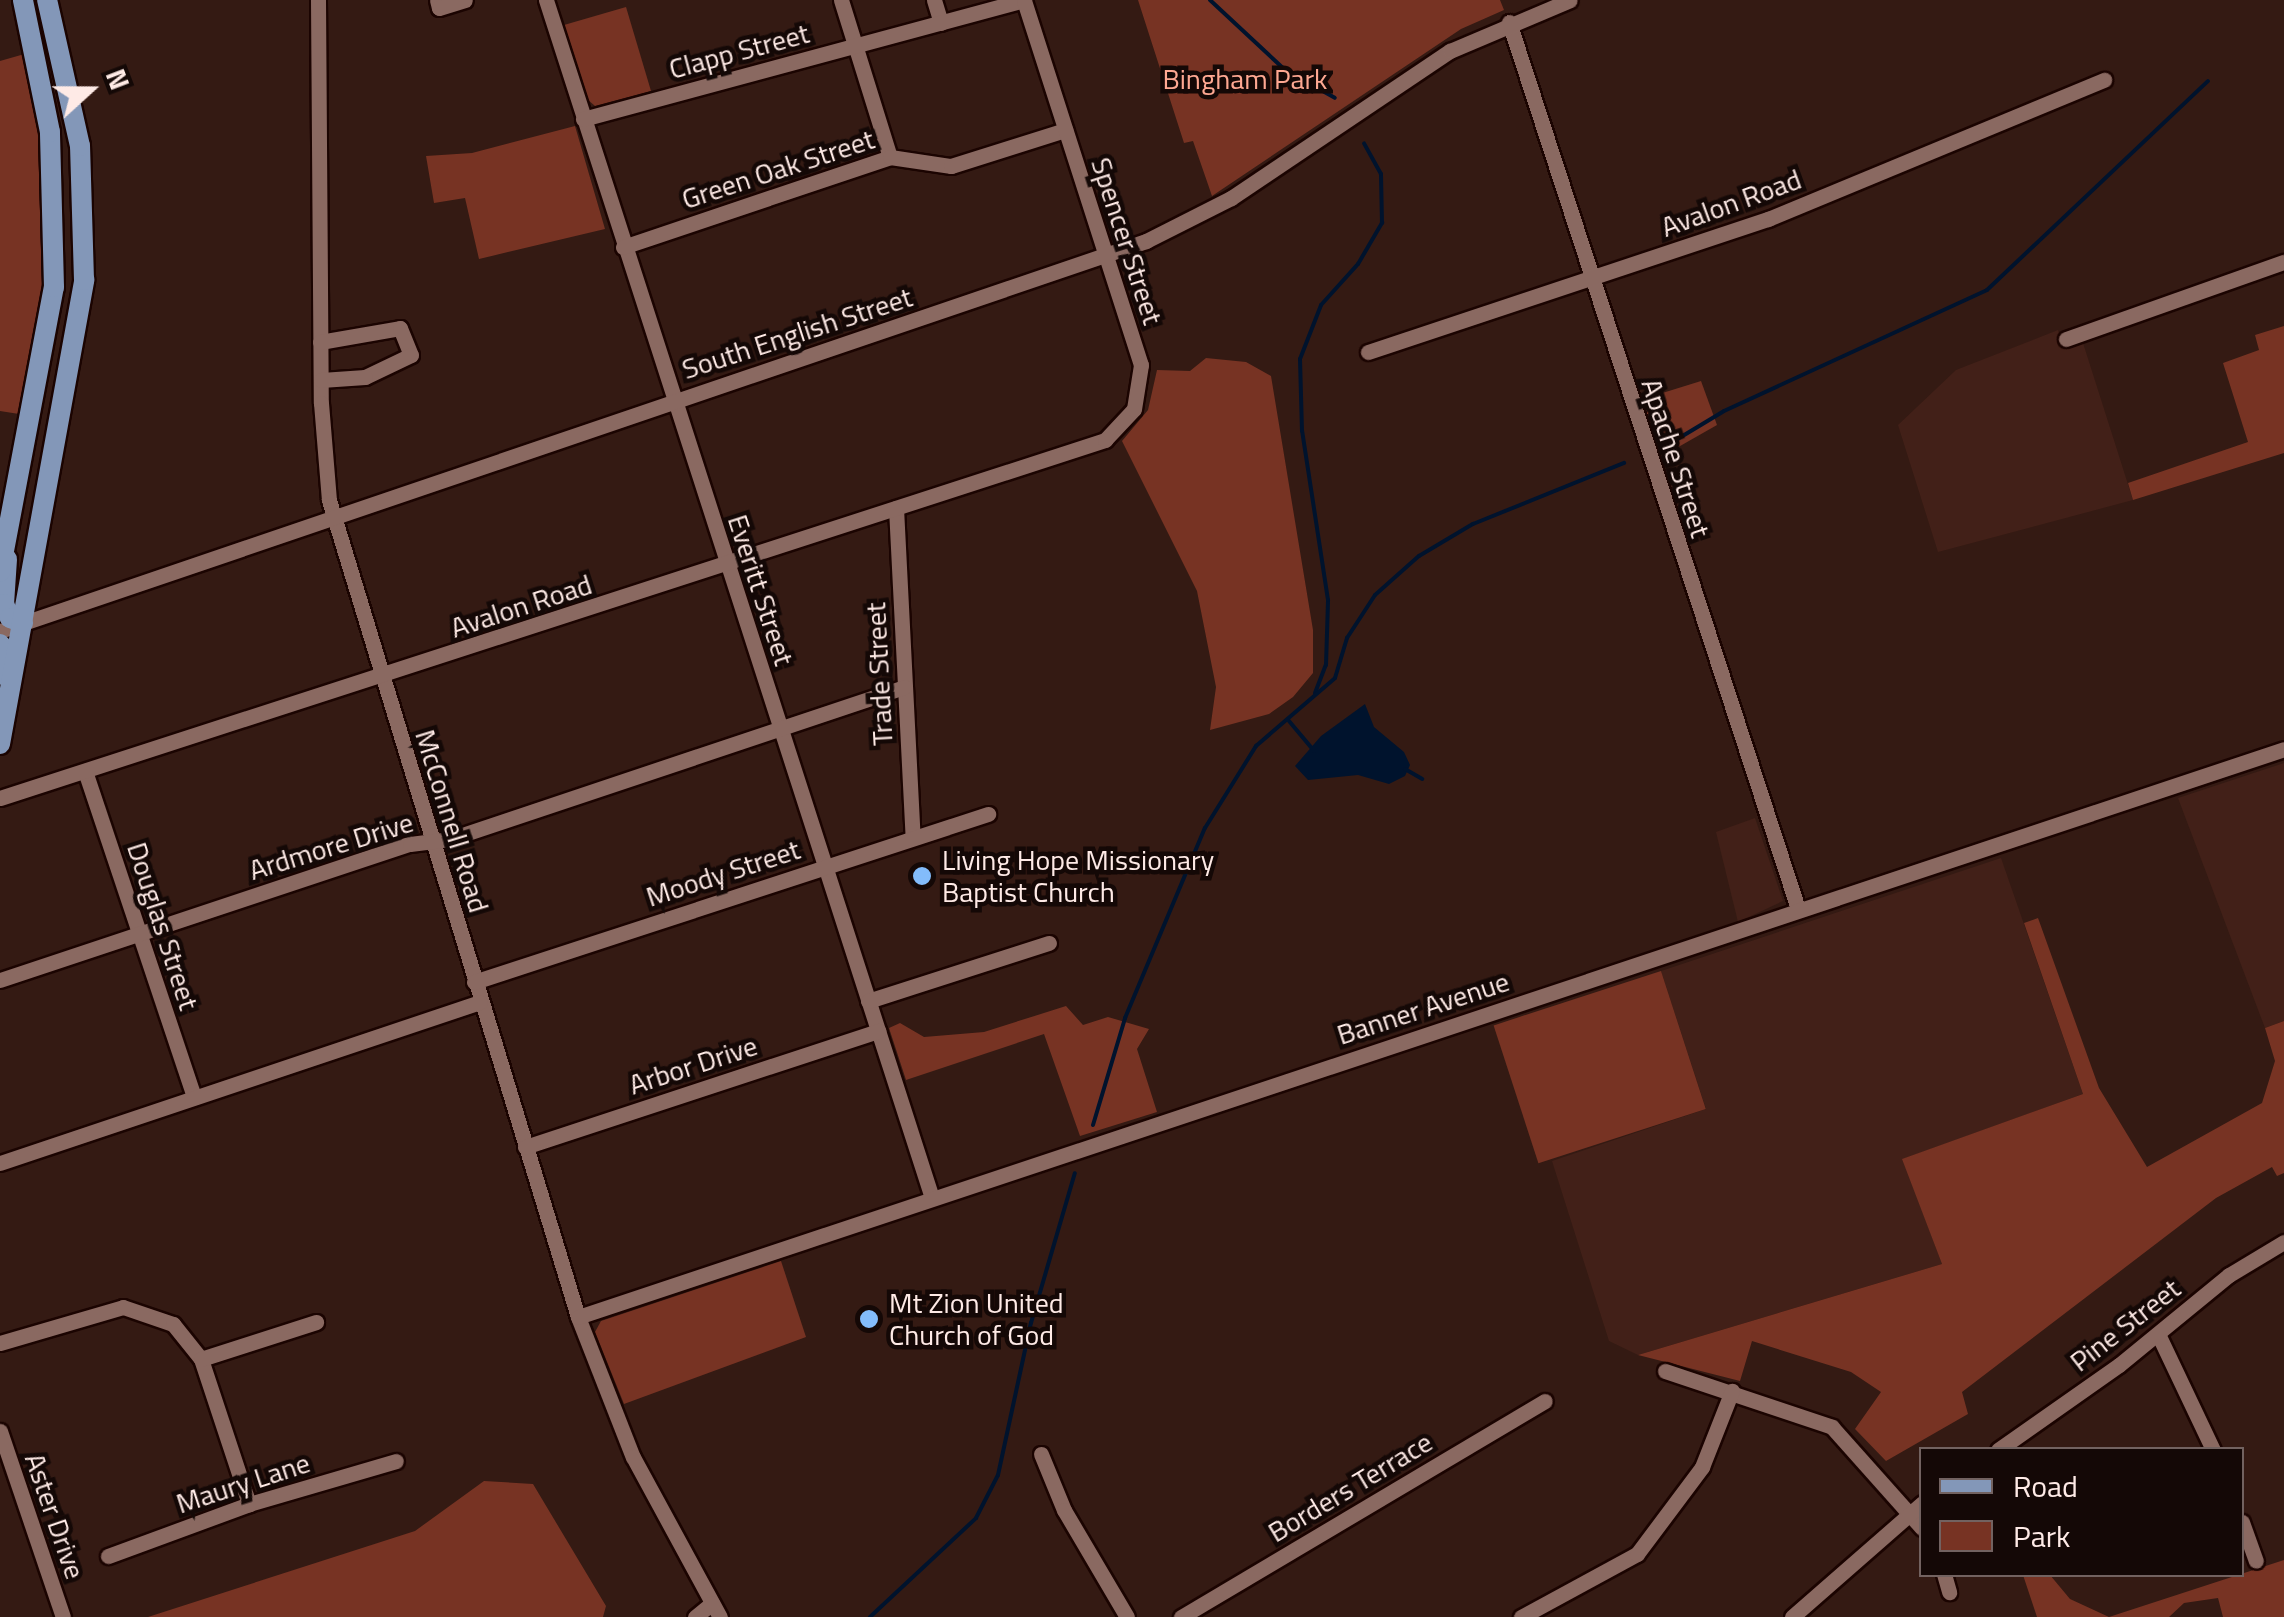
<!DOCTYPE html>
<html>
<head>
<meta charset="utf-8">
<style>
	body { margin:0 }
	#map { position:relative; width:2284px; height:1617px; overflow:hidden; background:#341a13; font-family:"Titillium Web",sans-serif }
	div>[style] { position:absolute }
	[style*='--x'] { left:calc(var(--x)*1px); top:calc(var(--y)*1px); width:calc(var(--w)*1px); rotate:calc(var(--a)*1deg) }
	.built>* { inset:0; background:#422018 }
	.green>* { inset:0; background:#773323; transform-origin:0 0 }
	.water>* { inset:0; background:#00132d }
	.stream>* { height:4px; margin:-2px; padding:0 2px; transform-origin:2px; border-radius:2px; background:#00132d }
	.roads { filter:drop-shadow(2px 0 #1b0401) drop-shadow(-2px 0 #1b0401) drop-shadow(0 2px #1b0401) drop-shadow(0 -2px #1b0401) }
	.minor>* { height:15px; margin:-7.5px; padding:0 7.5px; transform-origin:7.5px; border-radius:7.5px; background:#8a6961 }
	.major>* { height:20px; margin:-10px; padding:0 10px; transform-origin:10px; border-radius:10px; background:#8397b8 }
	.dots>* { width:28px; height:28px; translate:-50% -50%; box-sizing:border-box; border:5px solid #140806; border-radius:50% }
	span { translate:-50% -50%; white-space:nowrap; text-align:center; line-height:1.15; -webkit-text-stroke:9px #140806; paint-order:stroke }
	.street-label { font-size:28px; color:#feeae6 }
	.park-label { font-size:28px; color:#fea892 }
	.poi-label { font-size:28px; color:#feeae6 }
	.left { translate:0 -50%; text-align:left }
	.legend { position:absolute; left:1919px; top:1447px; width:325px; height:130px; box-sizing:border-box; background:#140806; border:2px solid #726260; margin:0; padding:12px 18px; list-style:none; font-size:30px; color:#feeae6 }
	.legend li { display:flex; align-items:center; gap:20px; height:50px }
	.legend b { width:50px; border:2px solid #726260 }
	.north { position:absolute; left:40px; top:40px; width:100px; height:100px; -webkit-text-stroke:8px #140806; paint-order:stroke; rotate:69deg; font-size:28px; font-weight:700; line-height:40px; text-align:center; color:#feeae6 }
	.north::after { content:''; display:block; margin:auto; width:35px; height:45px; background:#feeae6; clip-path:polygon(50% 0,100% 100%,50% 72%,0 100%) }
</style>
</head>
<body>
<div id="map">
	<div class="built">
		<i style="clip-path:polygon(2058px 330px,2065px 349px,2083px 343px,2133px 500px,1938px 552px,1898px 425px,1956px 370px)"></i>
		<i style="clip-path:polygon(2284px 763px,2284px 1021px,2265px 1028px,2178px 798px)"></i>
		<i style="clip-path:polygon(1755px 818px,1783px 901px,1738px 922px,1716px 832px)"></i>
		<i style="clip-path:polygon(2001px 858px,2083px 1094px,1903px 1159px,1942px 1264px,1638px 1355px,1609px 1341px,1552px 1161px,1706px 1109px,1661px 971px)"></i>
	</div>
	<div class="green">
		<i style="clip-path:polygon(1138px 0,1500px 0,1504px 10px,1461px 29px,1212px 196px,1193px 141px,1184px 143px)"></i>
		<i style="clip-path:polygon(626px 7px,651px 91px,595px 106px,587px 99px,564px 25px)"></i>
		<i style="clip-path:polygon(28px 53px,38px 99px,47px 229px,43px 294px,19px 414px,0 411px,0 61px)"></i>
		<i style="clip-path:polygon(575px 126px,605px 229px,479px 259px,465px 198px,434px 203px,426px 156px,472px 153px)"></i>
		<i style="clip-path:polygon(2284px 326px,2284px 453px,2133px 500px,2128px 483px,2248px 442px,2223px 363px,2259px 350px,2255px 335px)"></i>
		<i style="clip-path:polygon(1206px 358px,1246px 362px,1271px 376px,1313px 630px,1313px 673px,1293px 697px,1269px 714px,1210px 730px,1216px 687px,1197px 591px,1122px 441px,1148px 410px,1157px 370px,1190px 371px)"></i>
		<i style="clip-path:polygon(1701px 381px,1717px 425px,1659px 458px,1640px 400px)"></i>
		<i style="clip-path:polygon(2038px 918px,2099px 1088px,2147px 1167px,2262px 1103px,2275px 1061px,2265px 1028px,2284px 1021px,2284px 1173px,2277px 1176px,2272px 1167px,2216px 1198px,1962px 1392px,1968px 1414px,1886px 1461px,1855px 1429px,1881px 1392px,1851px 1372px,1752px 1341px,1740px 1381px,1638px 1355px,1942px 1264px,1902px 1159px,2083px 1094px,2024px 923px)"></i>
		<i style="left:1661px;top:971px;width:145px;height:176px;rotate:72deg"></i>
		<i style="clip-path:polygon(1066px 1006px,1083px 1025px,1108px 1017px,1149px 1029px,1137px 1049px,1157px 1112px,1080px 1136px,1044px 1034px,906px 1080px,889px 1028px,900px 1023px,924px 1037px,984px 1032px)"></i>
		<i style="clip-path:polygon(781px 1261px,806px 1337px,624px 1404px,595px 1332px,601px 1321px)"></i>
		<i style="clip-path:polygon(484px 1481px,533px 1484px,606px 1606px,603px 1617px,148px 1617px,415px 1531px)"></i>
		<i style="clip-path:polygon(2284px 1560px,2284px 1617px,2223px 1617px,2218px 1598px,2184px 1603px,2169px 1617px,2037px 1617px,2023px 1575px,2050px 1575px,2070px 1599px,2109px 1617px)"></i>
	</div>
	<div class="water">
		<i style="clip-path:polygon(1365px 704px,1374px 727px,1404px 752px,1410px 765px,1405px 776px,1389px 784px,1358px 775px,1308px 780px,1295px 766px,1321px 736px)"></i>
	</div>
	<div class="stream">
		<i style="--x:1210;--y:0;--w:103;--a:43"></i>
		<i style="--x:1285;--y:70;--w:57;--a:29.2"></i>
		<i style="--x:1656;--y:452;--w:79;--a:-31.1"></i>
		<i style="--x:1724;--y:411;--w:289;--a:-24.7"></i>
		<i style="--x:1987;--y:290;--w:304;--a:-43.4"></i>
		<i style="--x:1315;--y:693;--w:30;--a:-69"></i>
		<i style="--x:1326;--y:665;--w:65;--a:-88.2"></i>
		<i style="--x:1328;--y:600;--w:171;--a:-98.7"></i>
		<i style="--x:1302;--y:431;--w:72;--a:-91.6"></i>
		<i style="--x:1300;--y:359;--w:58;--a:-68.7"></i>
		<i style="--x:1321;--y:305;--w:55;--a:-47.9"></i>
		<i style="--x:1358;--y:264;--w:48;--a:-59.7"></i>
		<i style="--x:1382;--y:223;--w:49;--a:-91.2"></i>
		<i style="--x:1381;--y:174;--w:35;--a:-119"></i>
		<i style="--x:1289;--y:721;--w:39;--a:50"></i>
		<i style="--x:1405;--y:769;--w:20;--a:30"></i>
		<i style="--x:1093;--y:1125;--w:112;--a:-73.3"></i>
		<i style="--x:1125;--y:1018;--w:206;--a:-67.2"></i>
		<i style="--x:1205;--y:828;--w:97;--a:-58.1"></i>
		<i style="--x:1256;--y:746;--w:104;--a:-40.7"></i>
		<i style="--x:1335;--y:678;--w:42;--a:-73.3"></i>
		<i style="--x:1347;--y:638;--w:51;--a:-56.9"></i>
		<i style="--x:1375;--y:595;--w:59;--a:-41.6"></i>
		<i style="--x:1419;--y:556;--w:63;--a:-30.7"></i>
		<i style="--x:1473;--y:524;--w:163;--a:-22"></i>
		<i style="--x:870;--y:1617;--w:145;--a:-43"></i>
		<i style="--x:976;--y:1518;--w:48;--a:-62.9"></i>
		<i style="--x:998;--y:1475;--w:156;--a:-77.8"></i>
		<i style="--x:1031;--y:1323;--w:156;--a:-73.7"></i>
	</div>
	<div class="roads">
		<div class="minor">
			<i style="--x:318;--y:0;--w:403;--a:89.6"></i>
			<i style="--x:321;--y:403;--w:97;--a:85.3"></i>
			<i style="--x:329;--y:500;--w:854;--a:73.05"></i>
			<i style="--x:578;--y:1317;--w:150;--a:68.6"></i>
			<i style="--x:633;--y:1457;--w:182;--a:61.5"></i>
			<i style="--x:437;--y:0;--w:8;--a:76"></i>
			<i style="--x:439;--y:8;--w:27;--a:-17"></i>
			<i style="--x:546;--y:0;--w:1255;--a:72.14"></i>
			<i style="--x:841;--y:0;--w:164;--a:72.7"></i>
			<i style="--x:934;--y:0;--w:24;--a:73"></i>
			<i style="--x:1509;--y:22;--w:933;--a:71.95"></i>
			<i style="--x:583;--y:119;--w:457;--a:-15.1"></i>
			<i style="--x:623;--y:247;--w:282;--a:-18.6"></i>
			<i style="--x:890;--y:157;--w:62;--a:8.4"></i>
			<i style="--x:951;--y:166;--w:120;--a:-17.5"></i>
			<i style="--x:2066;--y:339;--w:231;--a:-19.5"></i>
			<i style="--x:320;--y:342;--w:81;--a:-9.9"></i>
			<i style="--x:400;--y:328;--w:29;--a:68"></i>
			<i style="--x:411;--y:355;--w:51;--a:154.4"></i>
			<i style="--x:365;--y:377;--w:44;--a:176.1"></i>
			<i style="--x:1368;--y:352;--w:422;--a:-18.4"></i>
			<i style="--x:1768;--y:219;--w:364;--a:-22.5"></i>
			<i style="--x:896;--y:508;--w:330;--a:87.1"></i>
			<i style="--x:0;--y:631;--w:1211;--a:-18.79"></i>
			<i style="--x:1146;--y:241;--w:95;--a:-26.8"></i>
			<i style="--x:1231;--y:198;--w:264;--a:-33.9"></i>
			<i style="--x:1450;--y:51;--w:130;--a:-23"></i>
			<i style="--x:85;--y:771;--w:344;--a:71.5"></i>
			<i style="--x:0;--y:798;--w:1162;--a:-17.95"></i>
			<i style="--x:1105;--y:440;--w:42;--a:-46.9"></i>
			<i style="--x:1134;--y:409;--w:45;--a:-81"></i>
			<i style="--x:1141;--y:365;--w:383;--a:-107.8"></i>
			<i style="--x:0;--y:980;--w:432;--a:-18.4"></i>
			<i style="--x:410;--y:844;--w:40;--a:-7.1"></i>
			<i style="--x:450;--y:839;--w:479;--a:-18.5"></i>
			<i style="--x:474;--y:982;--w:541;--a:-18.1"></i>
			<i style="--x:868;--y:1001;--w:190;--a:-17.8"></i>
			<i style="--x:525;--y:1147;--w:372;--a:-18.2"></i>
			<i style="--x:0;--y:1163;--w:506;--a:-18.54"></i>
			<i style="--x:578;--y:1317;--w:1798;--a:-18.41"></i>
			<i style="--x:2158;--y:1334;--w:128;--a:64.6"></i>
			<i style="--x:0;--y:1343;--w:128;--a:-16.3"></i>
			<i style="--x:123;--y:1307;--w:53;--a:18.8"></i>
			<i style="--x:173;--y:1324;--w:45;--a:51.3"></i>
			<i style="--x:201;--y:1359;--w:153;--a:71.7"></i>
			<i style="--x:201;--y:1359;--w:121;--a:-17.8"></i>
			<i style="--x:1665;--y:1371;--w:176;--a:18.5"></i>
			<i style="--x:1832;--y:1427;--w:135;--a:48.3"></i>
			<i style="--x:0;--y:1431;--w:196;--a:71.3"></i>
			<i style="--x:1998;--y:1450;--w:148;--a:-35.1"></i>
			<i style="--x:2119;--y:1365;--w:142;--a:-39.3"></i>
			<i style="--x:2229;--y:1275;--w:64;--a:-31"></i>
			<i style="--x:1041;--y:1454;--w:61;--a:67.7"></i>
			<i style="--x:1064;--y:1510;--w:124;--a:59.5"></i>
			<i style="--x:2242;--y:1522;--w:41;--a:70.3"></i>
			<i style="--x:108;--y:1556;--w:150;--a:-20.2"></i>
			<i style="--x:249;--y:1504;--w:153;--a:-16.3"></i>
			<i style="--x:1944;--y:1574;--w:19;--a:74"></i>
			<i style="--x:695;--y:1617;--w:22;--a:-39"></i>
			<i style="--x:1181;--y:1617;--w:423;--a:-30.7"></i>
			<i style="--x:1521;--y:1617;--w:132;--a:-28.5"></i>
			<i style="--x:1637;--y:1554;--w:109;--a:-53.2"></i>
			<i style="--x:1702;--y:1467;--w:82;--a:-68.5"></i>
			<i style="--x:1792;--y:1617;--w:173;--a:-41.2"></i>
		</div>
		<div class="major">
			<i style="--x:7;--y:559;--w:45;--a:93.8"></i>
			<i style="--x:4;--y:604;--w:15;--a:67"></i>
			<i style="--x:10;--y:618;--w:14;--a:21"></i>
			<i style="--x:0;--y:572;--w:290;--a:-79.3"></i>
			<i style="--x:54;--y:287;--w:155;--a:-91.5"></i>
			<i style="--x:50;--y:132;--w:135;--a:-101.6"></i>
			<i style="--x:0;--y:644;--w:33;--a:79"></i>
			<i style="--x:0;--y:744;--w:472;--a:-79.7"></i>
			<i style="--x:84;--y:280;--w:134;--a:-91.7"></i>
			<i style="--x:80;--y:146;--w:150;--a:-102.7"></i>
		</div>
	</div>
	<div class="dots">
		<i style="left:922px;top:876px;background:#83bcfb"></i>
		<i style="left:869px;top:1319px;background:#83bcfb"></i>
	</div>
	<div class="street-label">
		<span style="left:739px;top:51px;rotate:-15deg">Clapp Street</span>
		<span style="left:778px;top:169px;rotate:-18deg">Green Oak Street</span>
		<span style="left:1731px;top:203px;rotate:-20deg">Avalon Road</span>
		<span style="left:1127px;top:241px;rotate:72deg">Spencer Street</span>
		<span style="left:797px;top:333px;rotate:-18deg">South English Street</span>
		<span style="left:1676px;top:458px;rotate:72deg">Apache Street</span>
		<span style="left:761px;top:590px;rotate:72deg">Everitt Street</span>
		<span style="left:521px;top:606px;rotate:-18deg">Avalon Road</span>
		<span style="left:879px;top:674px;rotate:-93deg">Trade Street</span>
		<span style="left:452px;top:821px;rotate:73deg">McConnell Road</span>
		<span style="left:331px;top:846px;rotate:-17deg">Ardmore Drive</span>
		<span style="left:723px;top:873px;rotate:-18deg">Moody Street</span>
		<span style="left:163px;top:926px;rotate:72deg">Douglas Street</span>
		<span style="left:1423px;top:1008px;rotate:-18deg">Banner Avenue</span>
		<span style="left:693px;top:1065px;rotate:-18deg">Arbor Drive</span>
		<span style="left:2125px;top:1325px;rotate:-38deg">Pine Street</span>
		<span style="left:243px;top:1483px;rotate:-18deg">Maury Lane</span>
		<span style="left:1350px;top:1487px;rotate:-31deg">Borders Terrace</span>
		<span style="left:55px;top:1516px;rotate:71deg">Aster Drive</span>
	</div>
	<div class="park-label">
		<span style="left:1245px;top:79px">Bingham Park</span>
	</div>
	<div class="poi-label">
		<span class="left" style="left:942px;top:876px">Living Hope Missionary<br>Baptist Church</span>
		<span class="left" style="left:889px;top:1319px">Mt Zion United<br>Church of God</span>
	</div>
	<ul class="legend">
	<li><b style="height:12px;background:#8397b8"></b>Road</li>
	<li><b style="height:28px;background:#773323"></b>Park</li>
	</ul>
	<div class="north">N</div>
</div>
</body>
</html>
